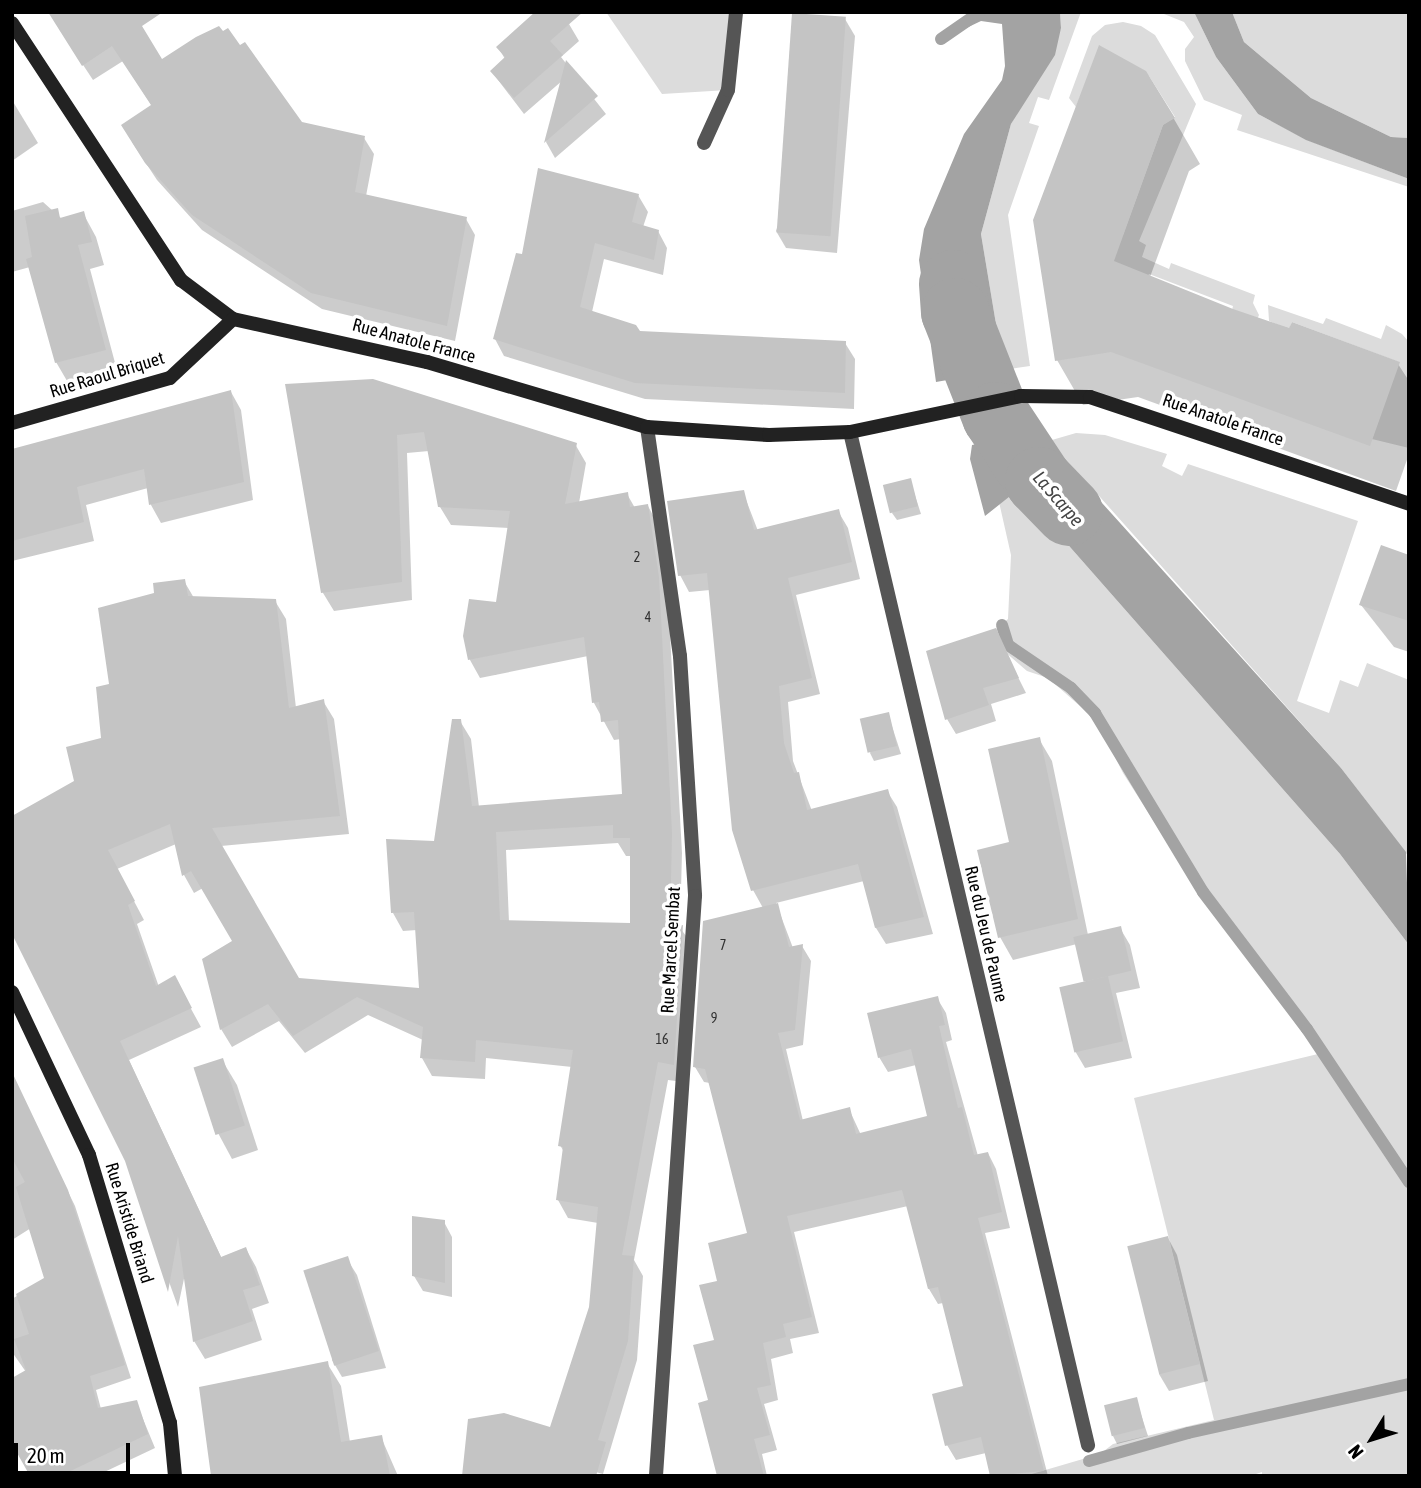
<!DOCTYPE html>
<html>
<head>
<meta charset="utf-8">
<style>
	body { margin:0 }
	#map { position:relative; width:1421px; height:1488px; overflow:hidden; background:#fff; font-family:"Asap Condensed",sans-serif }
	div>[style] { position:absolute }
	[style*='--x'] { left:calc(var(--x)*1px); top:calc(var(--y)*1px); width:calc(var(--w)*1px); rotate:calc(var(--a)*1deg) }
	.green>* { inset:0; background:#dcdcdc }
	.water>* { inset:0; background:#a3a3a3 }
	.shadow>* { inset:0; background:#0003 }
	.stream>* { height:12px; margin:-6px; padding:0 6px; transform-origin:6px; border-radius:6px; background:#a3a3a3 }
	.river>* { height:68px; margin:-34px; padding:0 34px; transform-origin:34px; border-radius:34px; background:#a3a3a3 }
	.building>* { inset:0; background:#c4c4c4; transform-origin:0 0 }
	.street>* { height:14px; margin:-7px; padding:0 7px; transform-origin:7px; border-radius:7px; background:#555 }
	.secondary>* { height:14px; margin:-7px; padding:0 7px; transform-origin:7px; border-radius:7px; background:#222 }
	span { translate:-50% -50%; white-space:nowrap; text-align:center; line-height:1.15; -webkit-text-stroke:7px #fff; paint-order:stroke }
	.number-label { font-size:14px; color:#313131 }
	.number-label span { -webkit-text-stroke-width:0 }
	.street-label { font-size:18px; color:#000 }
	.water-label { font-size:19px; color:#444; font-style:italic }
	.frame { position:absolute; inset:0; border:14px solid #000; pointer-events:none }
	.north { position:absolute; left:1337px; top:1404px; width:70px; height:70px; -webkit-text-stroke:5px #fff; paint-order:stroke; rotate:232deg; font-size:19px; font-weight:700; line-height:28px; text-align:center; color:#000 }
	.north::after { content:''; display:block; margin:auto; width:24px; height:32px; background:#000; clip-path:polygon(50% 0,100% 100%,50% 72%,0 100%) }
	.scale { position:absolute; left:14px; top:1443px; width:116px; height:32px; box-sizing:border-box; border:4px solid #000; border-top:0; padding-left:9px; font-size:21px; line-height:24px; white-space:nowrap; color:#000; -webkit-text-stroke:5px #fff; paint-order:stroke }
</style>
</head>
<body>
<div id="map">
	<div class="green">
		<i style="clip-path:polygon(606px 12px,736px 12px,728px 90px,662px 94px)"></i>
		<i style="clip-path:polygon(1060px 12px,1081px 12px,1049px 100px,1038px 97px,1029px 123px,1039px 126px,1008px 215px,1030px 366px,1010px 369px,1000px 348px,981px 234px,1011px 124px,1061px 28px)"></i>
		<i style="clip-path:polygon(1159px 12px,1194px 12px,1216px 57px,1258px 114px,1307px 140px,1409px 179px,1409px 187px,1237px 130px,1242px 115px,1204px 100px,1185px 61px,1185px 49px,1194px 37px,1184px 22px)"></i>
		<i style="clip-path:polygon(1232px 12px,1409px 12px,1409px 138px,1391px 137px,1311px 98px,1244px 42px)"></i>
		<i style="clip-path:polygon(1123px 22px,1141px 26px,1155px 35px,1196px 104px,1139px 241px,1146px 245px,1142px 257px,1169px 269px,1171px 263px,1255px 295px,1253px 303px,1259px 315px,1254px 327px,1230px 318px,1233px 306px,1149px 274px,1142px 286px,1113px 276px,1107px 229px,1123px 235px,1163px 125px,1175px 117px,1149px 76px,1100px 46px,1076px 107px,1069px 98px,1092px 36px,1105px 25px)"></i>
		<i style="clip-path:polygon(1268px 305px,1323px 324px,1326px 318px,1381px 339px,1386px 325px,1402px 334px,1409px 342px,1409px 448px,1372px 439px,1399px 362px,1292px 322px,1289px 329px,1269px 321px)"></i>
		<i style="clip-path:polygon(1076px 433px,1105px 435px,1167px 454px,1162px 466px,1182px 476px,1188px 464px,1358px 521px,1297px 701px,1329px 713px,1340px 680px,1358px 687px,1367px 663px,1409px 680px,1409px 857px,1341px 768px,1084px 479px,1045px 442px)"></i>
		<i style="clip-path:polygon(1019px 489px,1340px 854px,1409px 945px,1409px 1476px,1262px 1476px,1262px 1472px,1250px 1476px,1025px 1476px,1100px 1454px,1113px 1444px,1214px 1420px,1134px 1098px,1318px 1054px,1197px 889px,1123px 773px,1097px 721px,1048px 678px,1027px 671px,1003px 650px,996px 629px,1008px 619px,1011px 555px,999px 502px)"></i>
	</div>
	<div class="water">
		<i style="clip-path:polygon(971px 12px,1060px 12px,1061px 28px,1055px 55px,1011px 124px,981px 234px,1000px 348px,1010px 369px,936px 382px,919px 260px,924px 229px,964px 134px,1002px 80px,1005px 66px,1002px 24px,981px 21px,960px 31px,956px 24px)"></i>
		<i style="clip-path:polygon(1194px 12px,1232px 12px,1244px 42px,1311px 98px,1391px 137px,1409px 138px,1409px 179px,1306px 140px,1258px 114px,1216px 57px)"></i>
		<i style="clip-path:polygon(1038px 432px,1341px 768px,1406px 852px,1409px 945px,1340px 854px,1019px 489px,985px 516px,970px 459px,972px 445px)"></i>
	</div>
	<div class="shadow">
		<i style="clip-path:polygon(845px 19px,855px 36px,837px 253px,786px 248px,776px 231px)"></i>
		<i style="clip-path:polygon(569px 24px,579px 41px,561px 57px,606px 114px,555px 158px,546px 142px,563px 80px,524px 114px,492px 72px,505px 59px,498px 47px)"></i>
		<i style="clip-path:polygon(58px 27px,162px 62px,301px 123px,364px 138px,374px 154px,366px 196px,466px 219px,475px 235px,455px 341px,322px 309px,202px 230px,157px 180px,132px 142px,152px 106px,123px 61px,93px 80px)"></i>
		<i style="clip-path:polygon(1100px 48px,1174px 119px,1200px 164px,1189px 171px,1150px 277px,1232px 310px,1398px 364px,1409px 381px,1409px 454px,1396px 491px,1138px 397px,1083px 405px,1057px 360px)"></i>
		<i style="clip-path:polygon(12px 100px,38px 143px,12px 161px)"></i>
		<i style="clip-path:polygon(638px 195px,648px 212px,643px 227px,658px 231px,667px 248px,663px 275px,604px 259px,592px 312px,639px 332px,845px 343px,855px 359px,854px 409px,645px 399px,504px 356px,495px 339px,524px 257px)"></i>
		<i style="clip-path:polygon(43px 202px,62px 219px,83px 213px,96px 237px,104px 265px,90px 269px,118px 374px,70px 386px,56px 362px,30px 267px,12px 272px,12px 211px)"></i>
		<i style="clip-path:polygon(evenodd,287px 386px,575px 444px,586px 463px,579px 503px,627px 494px,635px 508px,648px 506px,658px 525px,668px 597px,682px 853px,680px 928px,693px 945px,684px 1082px,668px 1080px,634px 1260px,643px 1276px,637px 1360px,603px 1474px,588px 1470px,551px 1429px,591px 1307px,598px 1223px,568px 1218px,558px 1200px,564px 1152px,560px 1145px,572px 1067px,486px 1058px,485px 1079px,432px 1076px,422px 1058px,423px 1040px,368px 1015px,305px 1053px,279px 1021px,232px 1047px,221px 1029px,234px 942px,203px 888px,194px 893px,184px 875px,176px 844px,117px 869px,144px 920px,137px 924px,159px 987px,184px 996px,201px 1027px,129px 1060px,222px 1259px,246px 1249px,256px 1267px,269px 1303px,252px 1309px,262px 1340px,205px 1359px,194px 1341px,185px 1274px,178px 1307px,126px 1161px,76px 782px,103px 739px,111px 685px,156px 594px,184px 581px,194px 598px,275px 601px,286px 619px,296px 708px,323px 701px,334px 719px,349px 834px,221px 846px,298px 980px,421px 990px,417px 930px,403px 931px,393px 913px,436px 843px,460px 721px,471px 739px,479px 807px,624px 796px,621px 739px,614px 740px,594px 703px,588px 656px,480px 678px,470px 660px,465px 635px,497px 604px,509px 528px,451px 525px,440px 507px,429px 451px,407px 453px,412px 600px,334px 611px,323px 593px,287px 386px,618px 843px,626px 856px,632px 856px,632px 924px,509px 922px,506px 850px,618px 843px)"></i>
		<i style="clip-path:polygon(231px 392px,241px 410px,253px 500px,161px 523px,151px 505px,148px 488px,86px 505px,94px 541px,12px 561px,12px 452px)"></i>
		<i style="clip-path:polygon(910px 480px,921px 514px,897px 520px,892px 513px)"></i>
		<i style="clip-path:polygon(743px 492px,758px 531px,838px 511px,848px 528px,860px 579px,796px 595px,820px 694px,788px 702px,793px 761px,812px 811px,887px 791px,897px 807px,933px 934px,886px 944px,876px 928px,864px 881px,776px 903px,793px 948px,802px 946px,811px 961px,803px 1045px,786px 1049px,803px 1121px,849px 1109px,861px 1135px,929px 1117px,916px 1065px,888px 1072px,879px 1057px,937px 998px,946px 1013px,952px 1040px,946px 1042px,978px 1156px,988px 1153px,996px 1169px,1010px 1228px,985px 1233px,1048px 1476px,992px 1476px,986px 1453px,956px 1460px,947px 1445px,965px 1388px,943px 1303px,938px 1304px,929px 1289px,908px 1206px,794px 1232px,819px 1333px,790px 1339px,793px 1353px,771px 1359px,778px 1400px,764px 1404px,777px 1450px,762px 1454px,767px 1476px,718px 1476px,710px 1402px,719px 1282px,749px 1235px,710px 1083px,704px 1082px,695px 1067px,763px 908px,753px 890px,710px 590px,689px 592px,680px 575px)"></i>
		<i style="clip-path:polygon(1409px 556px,1409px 652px,1394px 647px,1361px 605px)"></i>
		<i style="clip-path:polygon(995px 631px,1026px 693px,991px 704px,996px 721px,956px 734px,947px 719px)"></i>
		<i style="clip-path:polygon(888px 714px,901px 754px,874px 761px,870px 753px)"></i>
		<i style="clip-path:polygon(1039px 739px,1052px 761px,1088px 935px,1120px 928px,1130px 945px,1140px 988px,1116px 993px,1132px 1058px,1085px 1068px,1075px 1051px,1086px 983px,1077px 944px,1013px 960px,1000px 937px,1011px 843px)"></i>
		<i style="clip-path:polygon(222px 1060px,237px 1085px,258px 1150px,232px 1159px,218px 1133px)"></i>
		<i style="clip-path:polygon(12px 1077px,75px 1206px,131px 1378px,96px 1390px,101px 1409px,136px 1402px,155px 1448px,96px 1476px,32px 1476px,26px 1372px,12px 1352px,12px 1299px,46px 1278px,31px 1228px,12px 1240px)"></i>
		<i style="clip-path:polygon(444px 1222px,452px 1237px,452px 1297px,423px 1291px,414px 1276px)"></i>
		<i style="clip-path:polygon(1168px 1238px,1177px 1255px,1208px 1381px,1169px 1391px,1159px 1374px)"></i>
		<i style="clip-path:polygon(347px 1259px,357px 1275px,386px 1368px,342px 1377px,332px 1360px)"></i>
		<i style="clip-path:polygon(327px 1363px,341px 1386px,350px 1442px,381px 1437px,398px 1476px,212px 1476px)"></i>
		<i style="clip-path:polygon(1136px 1399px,1148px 1436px,1117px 1444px,1113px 1436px)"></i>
	</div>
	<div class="stream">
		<i style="--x:941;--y:39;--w:47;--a:-34.7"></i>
		<i style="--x:1002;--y:625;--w:21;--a:73"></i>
		<i style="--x:1008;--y:645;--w:76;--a:34.3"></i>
		<i style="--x:1071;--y:688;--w:35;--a:46"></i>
		<i style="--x:1095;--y:713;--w:209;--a:58.9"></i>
		<i style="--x:1203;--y:892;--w:172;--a:52.8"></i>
		<i style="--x:1307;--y:1029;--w:184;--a:56.3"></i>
		<i style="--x:1089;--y:1461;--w:103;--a:-15.8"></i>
		<i style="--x:1188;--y:1433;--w:226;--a:-12.5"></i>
	</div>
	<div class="river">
		<i style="--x:953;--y:284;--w:28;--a:86"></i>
		<i style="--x:955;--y:312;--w:112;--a:68.5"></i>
		<i style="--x:996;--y:416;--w:78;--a:56.5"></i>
		<i style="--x:1039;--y:481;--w:43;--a:45.9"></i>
	</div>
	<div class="building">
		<i style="clip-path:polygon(48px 12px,163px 12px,142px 26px,162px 59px,196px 37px,219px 26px,223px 31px,228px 28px,240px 45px,245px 42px,302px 122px,365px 136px,355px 192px,467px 217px,447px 326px,311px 293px,192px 215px,145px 163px,121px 125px,151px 105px,112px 46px,82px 66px)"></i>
		<i style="clip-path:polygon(535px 12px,583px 12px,550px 41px,563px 55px,514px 98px,490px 71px,505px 57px,496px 47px)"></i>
		<i style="left:792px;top:13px;width:54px;height:220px;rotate:4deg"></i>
		<i style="clip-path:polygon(1099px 45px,1146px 71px,1175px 118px,1163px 125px,1114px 261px,1233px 309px,1289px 328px,1292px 322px,1400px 362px,1370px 446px,1111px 352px,1055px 361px,1033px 220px)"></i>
		<i style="clip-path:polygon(566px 60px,598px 96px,544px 143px)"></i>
		<i style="clip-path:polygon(538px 168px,639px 194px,632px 222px,659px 230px,654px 260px,595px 243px,580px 307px,636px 325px,640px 331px,846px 341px,845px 393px,635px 383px,493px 339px,516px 253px,522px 254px)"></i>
		<i style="clip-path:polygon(58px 208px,60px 218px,84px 211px,92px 242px,78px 245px,106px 350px,55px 363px,26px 259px,32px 257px,25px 216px)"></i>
		<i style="clip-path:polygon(evenodd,373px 379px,577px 443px,565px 504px,628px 492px,630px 507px,648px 504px,659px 577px,672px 833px,670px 928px,683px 925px,674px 1065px,658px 1062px,622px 1255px,634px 1256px,628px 1341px,598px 1440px,606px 1442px,596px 1476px,462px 1476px,468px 1419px,504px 1413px,550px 1427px,589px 1307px,598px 1207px,556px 1200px,563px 1147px,558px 1146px,573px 1050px,476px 1040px,475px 1062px,420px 1058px,423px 1027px,357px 997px,293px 1036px,268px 1004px,220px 1030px,202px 959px,232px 941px,191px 871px,182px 876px,170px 824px,108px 850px,135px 901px,128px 905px,156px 986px,175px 975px,192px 1008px,120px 1041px,221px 1257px,246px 1247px,260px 1285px,243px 1290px,253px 1321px,193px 1342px,178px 1236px,168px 1292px,125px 1161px,12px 934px,12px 816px,74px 781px,66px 747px,101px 738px,96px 687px,109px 684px,98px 608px,154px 593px,153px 583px,185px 579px,188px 596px,276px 599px,289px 708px,324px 699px,340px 816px,212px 828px,299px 978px,419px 988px,414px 912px,391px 913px,386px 839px,434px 841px,452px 719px,461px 719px,472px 806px,622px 794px,618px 720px,601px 722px,599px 702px,592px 703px,584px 637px,468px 660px,463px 636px,469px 599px,496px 602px,510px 511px,438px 507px,424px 432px,397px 435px,402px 582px,321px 593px,285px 384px,373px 379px,613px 825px,613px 838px,630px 838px,630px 923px,500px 920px,496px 832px,613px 825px)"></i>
		<i style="clip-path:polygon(231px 390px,244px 482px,149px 505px,144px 469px,77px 487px,84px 522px,12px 541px,12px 449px)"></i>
		<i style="left:911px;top:478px;width:29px;height:29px;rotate:76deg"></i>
		<i style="clip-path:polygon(744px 490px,754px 530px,839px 509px,852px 562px,788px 578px,812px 678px,779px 686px,784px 743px,794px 773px,799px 772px,807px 810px,888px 789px,924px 917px,875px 928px,858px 864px,751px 891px,732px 830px,707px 573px,678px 576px,667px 501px)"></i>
		<i style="clip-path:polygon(1381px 545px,1409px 555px,1409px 621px,1359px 605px)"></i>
		<i style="clip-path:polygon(996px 628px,1019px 678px,983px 688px,989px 705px,945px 720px,926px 651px)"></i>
		<i style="left:889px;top:712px;width:35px;height:30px;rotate:77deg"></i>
		<i style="clip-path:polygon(1040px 737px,1078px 919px,998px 938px,977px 850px,1009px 842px,988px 749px)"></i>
		<i style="clip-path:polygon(778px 903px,789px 947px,803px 944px,795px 1030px,778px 1033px,800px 1120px,850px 1107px,856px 1134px,927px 1116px,911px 1049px,878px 1058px,867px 1013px,938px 996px,945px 1025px,939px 1026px,958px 1108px,962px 1107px,974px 1155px,988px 1152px,1002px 1212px,978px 1218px,1044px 1471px,990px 1476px,981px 1437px,945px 1446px,932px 1394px,963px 1386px,938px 1287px,928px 1289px,902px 1190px,787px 1216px,812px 1317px,783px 1324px,786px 1337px,763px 1343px,771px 1385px,757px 1388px,770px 1435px,754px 1439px,764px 1476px,717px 1476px,698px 1403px,708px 1400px,693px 1345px,714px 1340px,699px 1285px,717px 1281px,708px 1243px,747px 1233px,705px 1069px,693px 1067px,703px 921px)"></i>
		<i style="left:1121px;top:926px;width:46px;height:49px;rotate:77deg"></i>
		<i style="left:1108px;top:976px;width:67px;height:50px;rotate:77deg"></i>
		<i style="left:223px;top:1058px;width:71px;height:31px;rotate:72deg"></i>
		<i style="clip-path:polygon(12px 1072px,68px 1190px,122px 1354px,125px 1365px,90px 1376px,98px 1408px,137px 1400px,148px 1434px,60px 1476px,30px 1476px,12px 1444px,12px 1378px,26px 1370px,14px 1339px,29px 1334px,16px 1294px,44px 1278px,16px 1187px,25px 1182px,12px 1158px)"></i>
		<i style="clip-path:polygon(412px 1216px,445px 1220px,445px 1283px,412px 1276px)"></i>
		<i style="left:1168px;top:1236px;width:132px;height:42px;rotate:76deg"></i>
		<i style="left:348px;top:1256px;width:100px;height:47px;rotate:72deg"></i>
		<i style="clip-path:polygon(328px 1361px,341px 1442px,382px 1435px,390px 1476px,211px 1476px,199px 1387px)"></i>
		<i style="left:1137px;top:1397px;width:32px;height:34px;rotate:76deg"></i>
	</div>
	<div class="street">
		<i style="--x:704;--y:143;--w:58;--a:-65.6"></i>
		<i style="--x:728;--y:90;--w:78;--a:-84.1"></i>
		<i style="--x:647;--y:427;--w:231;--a:81.8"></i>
		<i style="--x:680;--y:656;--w:240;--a:86.4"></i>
		<i style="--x:695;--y:896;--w:581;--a:93.85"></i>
		<i style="--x:850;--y:432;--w:1041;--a:76.78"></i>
	</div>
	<div class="secondary">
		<i style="--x:12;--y:23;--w:308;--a:56.7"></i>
		<i style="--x:181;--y:280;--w:65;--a:36.9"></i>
		<i style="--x:233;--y:319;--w:199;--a:12.5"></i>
		<i style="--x:427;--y:362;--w:229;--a:16.5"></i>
		<i style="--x:647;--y:427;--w:122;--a:3.8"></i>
		<i style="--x:769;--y:435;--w:81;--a:-2.1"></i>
		<i style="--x:850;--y:432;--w:175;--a:-11.9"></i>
		<i style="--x:1021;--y:396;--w:69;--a:0.8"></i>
		<i style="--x:1090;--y:397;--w:336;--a:18.5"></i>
		<i style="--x:12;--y:423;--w:164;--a:-15.9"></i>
		<i style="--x:170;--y:378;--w:86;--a:-43.1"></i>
		<i style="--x:12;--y:992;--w:180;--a:64.7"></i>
		<i style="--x:89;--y:1155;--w:280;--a:73.2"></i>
		<i style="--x:170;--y:1423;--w:53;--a:84.6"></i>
	</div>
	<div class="number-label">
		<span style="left:637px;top:557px">2</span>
		<span style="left:648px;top:617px">4</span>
		<span style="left:723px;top:945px">7</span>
		<span style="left:714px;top:1018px">9</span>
		<span style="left:662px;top:1039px">16</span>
	</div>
	<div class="street-label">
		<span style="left:414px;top:341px;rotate:15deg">Rue Anatole France</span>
		<span style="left:107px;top:375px;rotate:-17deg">Rue Raoul Briquet</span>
		<span style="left:1223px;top:420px;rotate:19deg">Rue Anatole France</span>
		<span style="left:986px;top:934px;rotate:77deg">Rue du Jeu de Paume</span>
		<span style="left:671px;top:950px;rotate:-87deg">Rue Marcel Sembat</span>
		<span style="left:129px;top:1223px;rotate:73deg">Rue Aristide Briand</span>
	</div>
	<div class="water-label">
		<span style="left:1058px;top:499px;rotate:49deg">La Scarpe</span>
	</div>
	<div class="frame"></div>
	<div class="north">N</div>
	<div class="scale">20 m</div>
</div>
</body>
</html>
